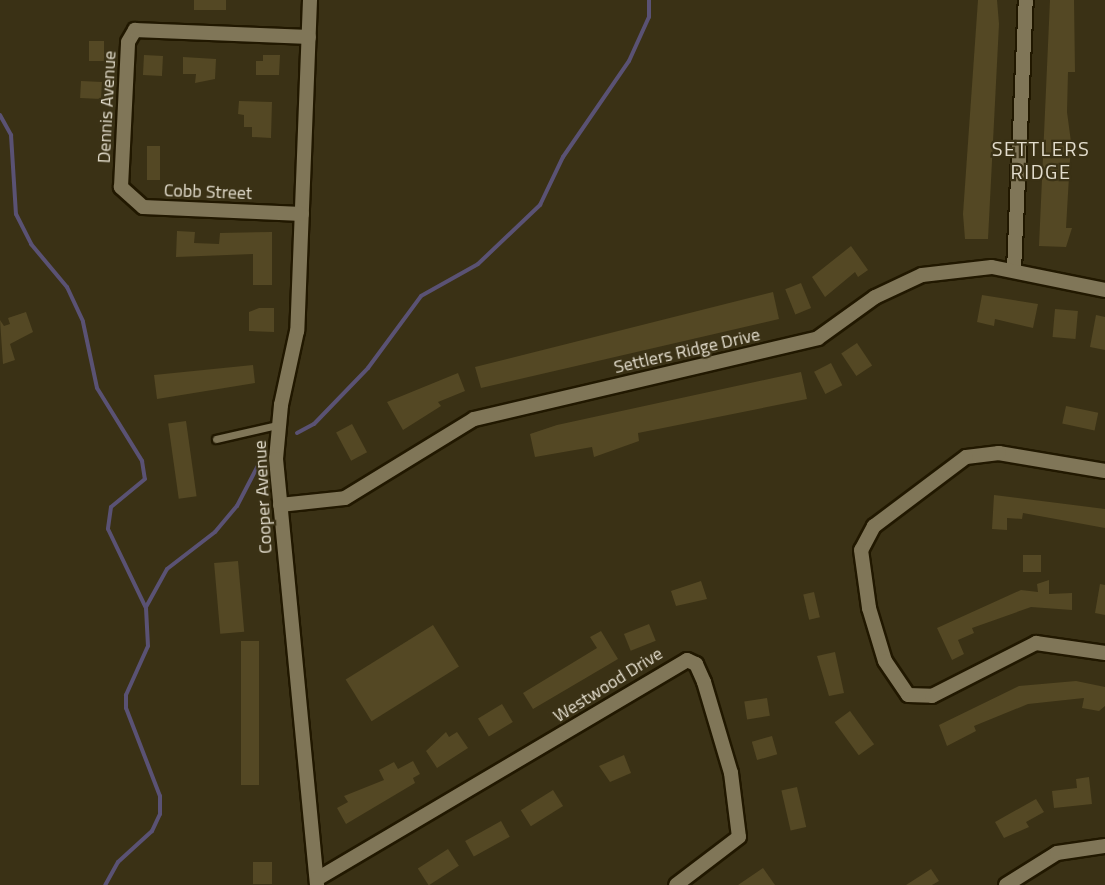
<!DOCTYPE html>
<html>
<head>
<meta charset="utf-8">
<style>
	body { margin:0 }
	#map { position:relative; width:1105px; height:885px; overflow:hidden; background:#3a3115; font-family:"Titillium Web",sans-serif }
	div>[style] { position:absolute }
	[style*='--x'] { left:calc(var(--x)*1px); top:calc(var(--y)*1px); width:calc(var(--w)*1px); rotate:calc(var(--a)*1deg) }
	.stream>* { height:4px; margin:-2px; padding:0 2px; transform-origin:2px; border-radius:2px; background:#5a5274 }
	.building>* { inset:0; background:#544824; transform-origin:0 0 }
	.roads { filter:drop-shadow(2px 0 #211800) drop-shadow(-2px 0 #211800) drop-shadow(0 2px #211800) drop-shadow(0 -2px #211800) }
	.service>* { height:7px; margin:-3.5px; padding:0 3.5px; transform-origin:3.5px; border-radius:3.5px; background:#807658 }
	.minor>* { height:14px; margin:-7px; padding:0 7px; transform-origin:7px; border-radius:7px; background:#807658 }
	span { translate:-50% -50%; white-space:nowrap; text-align:center; line-height:1.15; -webkit-text-stroke:4.5px #3a3115; paint-order:stroke }
	.street-label { font-size:18px; color:#e3ddcd }
	.neighbourhood-label { font-size:20px; color:#e3ddcd; letter-spacing:1.5px }
</style>
</head>
<body>
<div id="map">
	<div class="stream">
		<i style="--x:0;--y:115;--w:23;--a:61"></i>
		<i style="--x:11;--y:135;--w:79;--a:86.4"></i>
		<i style="--x:16;--y:214;--w:34;--a:63"></i>
		<i style="--x:31;--y:244;--w:56;--a:50.1"></i>
		<i style="--x:67;--y:287;--w:38;--a:65"></i>
		<i style="--x:83;--y:322;--w:67;--a:78"></i>
		<i style="--x:97;--y:388;--w:86;--a:58.3"></i>
		<i style="--x:142;--y:461;--w:18;--a:81"></i>
		<i style="--x:145;--y:479;--w:44;--a:140.5"></i>
		<i style="--x:111;--y:507;--w:22;--a:98"></i>
		<i style="--x:108;--y:529;--w:88;--a:64.3"></i>
		<i style="--x:146;--y:608;--w:38;--a:87"></i>
		<i style="--x:148;--y:646;--w:54;--a:114.2"></i>
		<i style="--x:126;--y:695;--w:13;--a:90"></i>
		<i style="--x:126;--y:708;--w:94;--a:68.9"></i>
		<i style="--x:160;--y:796;--w:18;--a:90"></i>
		<i style="--x:160;--y:814;--w:19;--a:115"></i>
		<i style="--x:152;--y:831;--w:46;--a:137.6"></i>
		<i style="--x:118;--y:862;--w:26;--a:119"></i>
		<i style="--x:297;--y:433;--w:19;--a:-28"></i>
		<i style="--x:314;--y:424;--w:78;--a:-46"></i>
		<i style="--x:368;--y:368;--w:89;--a:-53.6"></i>
		<i style="--x:421;--y:296;--w:65;--a:-29.3"></i>
		<i style="--x:478;--y:264;--w:86;--a:-43.6"></i>
		<i style="--x:540;--y:205;--w:53;--a:-64.4"></i>
		<i style="--x:563;--y:157;--w:116;--a:-55.5"></i>
		<i style="--x:629;--y:61;--w:48;--a:-65.6"></i>
		<i style="--x:649;--y:17;--w:17;--a:-90"></i>
		<i style="--x:146;--y:607;--w:43;--a:-61.1"></i>
		<i style="--x:167;--y:569;--w:61;--a:-37.6"></i>
		<i style="--x:215;--y:532;--w:34;--a:-50"></i>
		<i style="--x:237;--y:506;--w:63;--a:-62.6"></i>
	</div>
	<div class="building">
		<i style="left:194px;top:0;width:32px;height:10px"></i>
		<i style="clip-path:polygon(978px 0,997px 0,999px 24px,988px 239px,965px 239px,963px 214px)"></i>
		<i style="clip-path:polygon(1050px 0,1074px 0,1075px 72px,1068px 72px,1067px 112px,1071px 142px,1066px 228px,1072px 228px,1066px 247px,1039px 246px)"></i>
		<i style="left:89px;top:41px;width:15px;height:20px"></i>
		<i style="left:144px;top:55px;width:19px;height:20px;rotate:3deg"></i>
		<i style="clip-path:polygon(263px 55px,280px 55px,279px 75px,256px 75px,256px 61px,263px 61px)"></i>
		<i style="clip-path:polygon(183px 57px,216px 59px,215px 79px,195px 83px,196px 74px,183px 74px)"></i>
		<i style="left:81px;top:81px;width:21px;height:17px;rotate:3deg"></i>
		<i style="clip-path:polygon(239px 101px,272px 102px,271px 138px,252px 137px,252px 127px,244px 127px,244px 115px,238px 114px)"></i>
		<i style="left:147px;top:146px;width:13px;height:34px"></i>
		<i style="clip-path:polygon(177px 231px,195px 232px,194px 243px,219px 244px,220px 233px,272px 232px,272px 285px,253px 285px,253px 254px,176px 257px)"></i>
		<i style="clip-path:polygon(851px 246px,868px 270px,858px 277px,855px 272px,825px 297px,812px 277px)"></i>
		<i style="left:801px;top:283px;width:27px;height:17px;rotate:68deg"></i>
		<i style="clip-path:polygon(773px 292px,779px 319px,481px 388px,475px 367px)"></i>
		<i style="clip-path:polygon(982px 295px,1038px 304px,1033px 328px,995px 319px,994px 326px,977px 322px)"></i>
		<i style="clip-path:polygon(259px 308px,274px 308px,274px 332px,249px 331px,249px 312px)"></i>
		<i style="left:1055px;top:309px;width:23px;height:28px;rotate:5deg"></i>
		<i style="clip-path:polygon(26px 312px,33px 332px,10px 344px,15px 360px,3px 364px,0 320px,4px 326px,10px 324px,8px 318px)"></i>
		<i style="clip-path:polygon(1096px 315px,1105px 317px,1105px 350px,1090px 347px)"></i>
		<i style="left:857px;top:343px;width:27px;height:19px;rotate:56deg"></i>
		<i style="left:831px;top:363px;width:25px;height:19px;rotate:63deg"></i>
		<i style="clip-path:polygon(253px 365px,255px 383px,157px 399px,154px 375px)"></i>
		<i style="clip-path:polygon(801px 372px,807px 399px,638px 433px,639px 441px,594px 457px,592px 447px,535px 457px,530px 434px,557px 425px)"></i>
		<i style="clip-path:polygon(458px 373px,465px 391px,438px 402px,441px 406px,403px 430px,387px 402px)"></i>
		<i style="left:1066px;top:406px;width:33px;height:18px;rotate:12deg"></i>
		<i style="left:186px;top:421px;width:76px;height:18px;rotate:82deg"></i>
		<i style="left:352px;top:424px;width:32px;height:18px;rotate:62deg"></i>
		<i style="clip-path:polygon(994px 495px,1105px 509px,1105px 528px,1023px 513px,1022px 519px,1007px 518px,1007px 530px,992px 529px)"></i>
		<i style="left:1023px;top:555px;width:18px;height:17px"></i>
		<i style="left:238px;top:561px;width:71px;height:24px;rotate:85deg"></i>
		<i style="clip-path:polygon(1049px 580px,1049px 594px,1072px 593px,1072px 610px,1031px 607px,972px 628px,974px 633px,958px 640px,964px 654px,952px 660px,937px 628px,1021px 590px,1038px 592px,1037px 584px)"></i>
		<i style="clip-path:polygon(701px 581px,707px 599px,676px 606px,671px 591px)"></i>
		<i style="clip-path:polygon(1100px 584px,1105px 585px,1105px 615px,1095px 613px)"></i>
		<i style="left:814px;top:592px;width:26px;height:11px;rotate:77deg"></i>
		<i style="left:649px;top:624px;width:18px;height:27px;rotate:68deg"></i>
		<i style="left:433px;top:625px;width:49px;height:103px;rotate:58deg"></i>
		<i style="clip-path:polygon(601px 631px,618px 659px,533px 709px,523px 693px,597px 648px,590px 637px)"></i>
		<i style="left:241px;top:641px;width:18px;height:144px"></i>
		<i style="clip-path:polygon(835px 652px,844px 693px,829px 696px,817px 656px)"></i>
		<i style="clip-path:polygon(1076px 681px,1105px 687px,1105px 706px,1099px 711px,1082px 708px,1084px 698px,1028px 704px,974px 726px,976px 731px,947px 746px,939px 725px,1019px 686px)"></i>
		<i style="left:767px;top:698px;width:18px;height:23px;rotate:81deg"></i>
		<i style="left:502px;top:704px;width:21px;height:28px;rotate:59deg"></i>
		<i style="left:850px;top:711px;width:41px;height:19px;rotate:54deg"></i>
		<i style="clip-path:polygon(446px 732px,449px 737px,457px 732px,468px 748px,437px 768px,426px 751px)"></i>
		<i style="left:772px;top:736px;width:19px;height:21px;rotate:74deg"></i>
		<i style="clip-path:polygon(624px 755px,631px 773px,610px 782px,599px 766px)"></i>
		<i style="clip-path:polygon(413px 761px,420px 774px,413px 778px,415px 783px,346px 824px,337px 808px,348px 802px,344px 796px,384px 780px,379px 770px,394px 762px,398px 769px)"></i>
		<i style="clip-path:polygon(1089px 777px,1092px 804px,1054px 808px,1052px 791px,1077px 788px,1076px 779px)"></i>
		<i style="left:797px;top:787px;width:41px;height:16px;rotate:77deg"></i>
		<i style="left:553px;top:790px;width:19px;height:38px;rotate:58deg"></i>
		<i style="clip-path:polygon(1036px 799px,1044px 812px,1026px 822px,1029px 827px,1004px 838px,995px 822px)"></i>
		<i style="left:501px;top:821px;width:18px;height:41px;rotate:61deg"></i>
		<i style="left:448px;top:849px;width:20px;height:36px;rotate:57deg"></i>
		<i style="left:253px;top:862px;width:19px;height:22px"></i>
		<i style="clip-path:polygon(763px 868px,775px 885px,738px 885px)"></i>
		<i style="clip-path:polygon(931px 869px,939px 881px,932px 885px,906px 885px)"></i>
	</div>
	<div class="roads">
		<div class="service">
			<i style="--x:216;--y:439;--w:63;--a:-12.9"></i>
		</div>
		<div class="minor">
			<i style="--x:310;--y:0;--w:331;--a:92.2"></i>
			<i style="--x:297;--y:331;--w:76;--a:102.2"></i>
			<i style="--x:281;--y:405;--w:54;--a:95.3"></i>
			<i style="--x:276;--y:459;--w:428;--a:84.5"></i>
			<i style="--x:302;--y:214;--w:159;--a:-177.5"></i>
			<i style="--x:143;--y:207;--w:30;--a:-138"></i>
			<i style="--x:121;--y:187;--w:145;--a:-87.2"></i>
			<i style="--x:128;--y:42;--w:14;--a:-60"></i>
			<i style="--x:135;--y:30;--w:174;--a:2.3"></i>
			<i style="--x:1014;--y:270;--w:270;--a:-87.5"></i>
			<i style="--x:1105;--y:471;--w:108;--a:-170.4"></i>
			<i style="--x:999;--y:453;--w:33;--a:173"></i>
			<i style="--x:966;--y:457;--w:115;--a:143.1"></i>
			<i style="--x:874;--y:526;--w:27;--a:118"></i>
			<i style="--x:861;--y:550;--w:59;--a:82.1"></i>
			<i style="--x:869;--y:608;--w:55;--a:73.2"></i>
			<i style="--x:885;--y:661;--w:41;--a:55.9"></i>
			<i style="--x:908;--y:695;--w:24;--a:2"></i>
			<i style="--x:932;--y:696;--w:117;--a:-27"></i>
			<i style="--x:1036;--y:643;--w:70;--a:8.2"></i>
			<i style="--x:280;--y:505;--w:65;--a:-6.1"></i>
			<i style="--x:345;--y:498;--w:151;--a:-31.5"></i>
			<i style="--x:474;--y:419;--w:353;--a:-13.2"></i>
			<i style="--x:818;--y:338;--w:70;--a:-35.7"></i>
			<i style="--x:875;--y:297;--w:52;--a:-25.1"></i>
			<i style="--x:922;--y:275;--w:70;--a:-6.5"></i>
			<i style="--x:992;--y:267;--w:115;--a:11.5"></i>
			<i style="--x:317;--y:879;--w:430;--a:-30.6"></i>
			<i style="--x:687;--y:660;--w:10;--a:24"></i>
			<i style="--x:696;--y:664;--w:20;--a:66"></i>
			<i style="--x:704;--y:682;--w:95;--a:73.5"></i>
			<i style="--x:731;--y:773;--w:64;--a:82.9"></i>
			<i style="--x:739;--y:837;--w:79;--a:142.7"></i>
			<i style="--x:1006;--y:885;--w:60;--a:-32.1"></i>
			<i style="--x:1057;--y:853;--w:49;--a:-8.3"></i>
		</div>
	</div>
	<div class="street-label">
		<span style="left:107px;top:107px;rotate:-87deg">Dennis Avenue</span>
		<span style="left:208px;top:192px;rotate:2deg">Cobb Street</span>
		<span style="left:687px;top:351px;rotate:-13deg">Settlers Ridge Drive</span>
		<span style="left:263px;top:497px;rotate:-93deg">Cooper Avenue</span>
		<span style="left:608px;top:685px;rotate:-32deg">Westwood Drive</span>
	</div>
	<div class="neighbourhood-label">
		<span style="left:1041px;top:160px">SETTLERS<br>RIDGE</span>
	</div>
</div>
</body>
</html>
